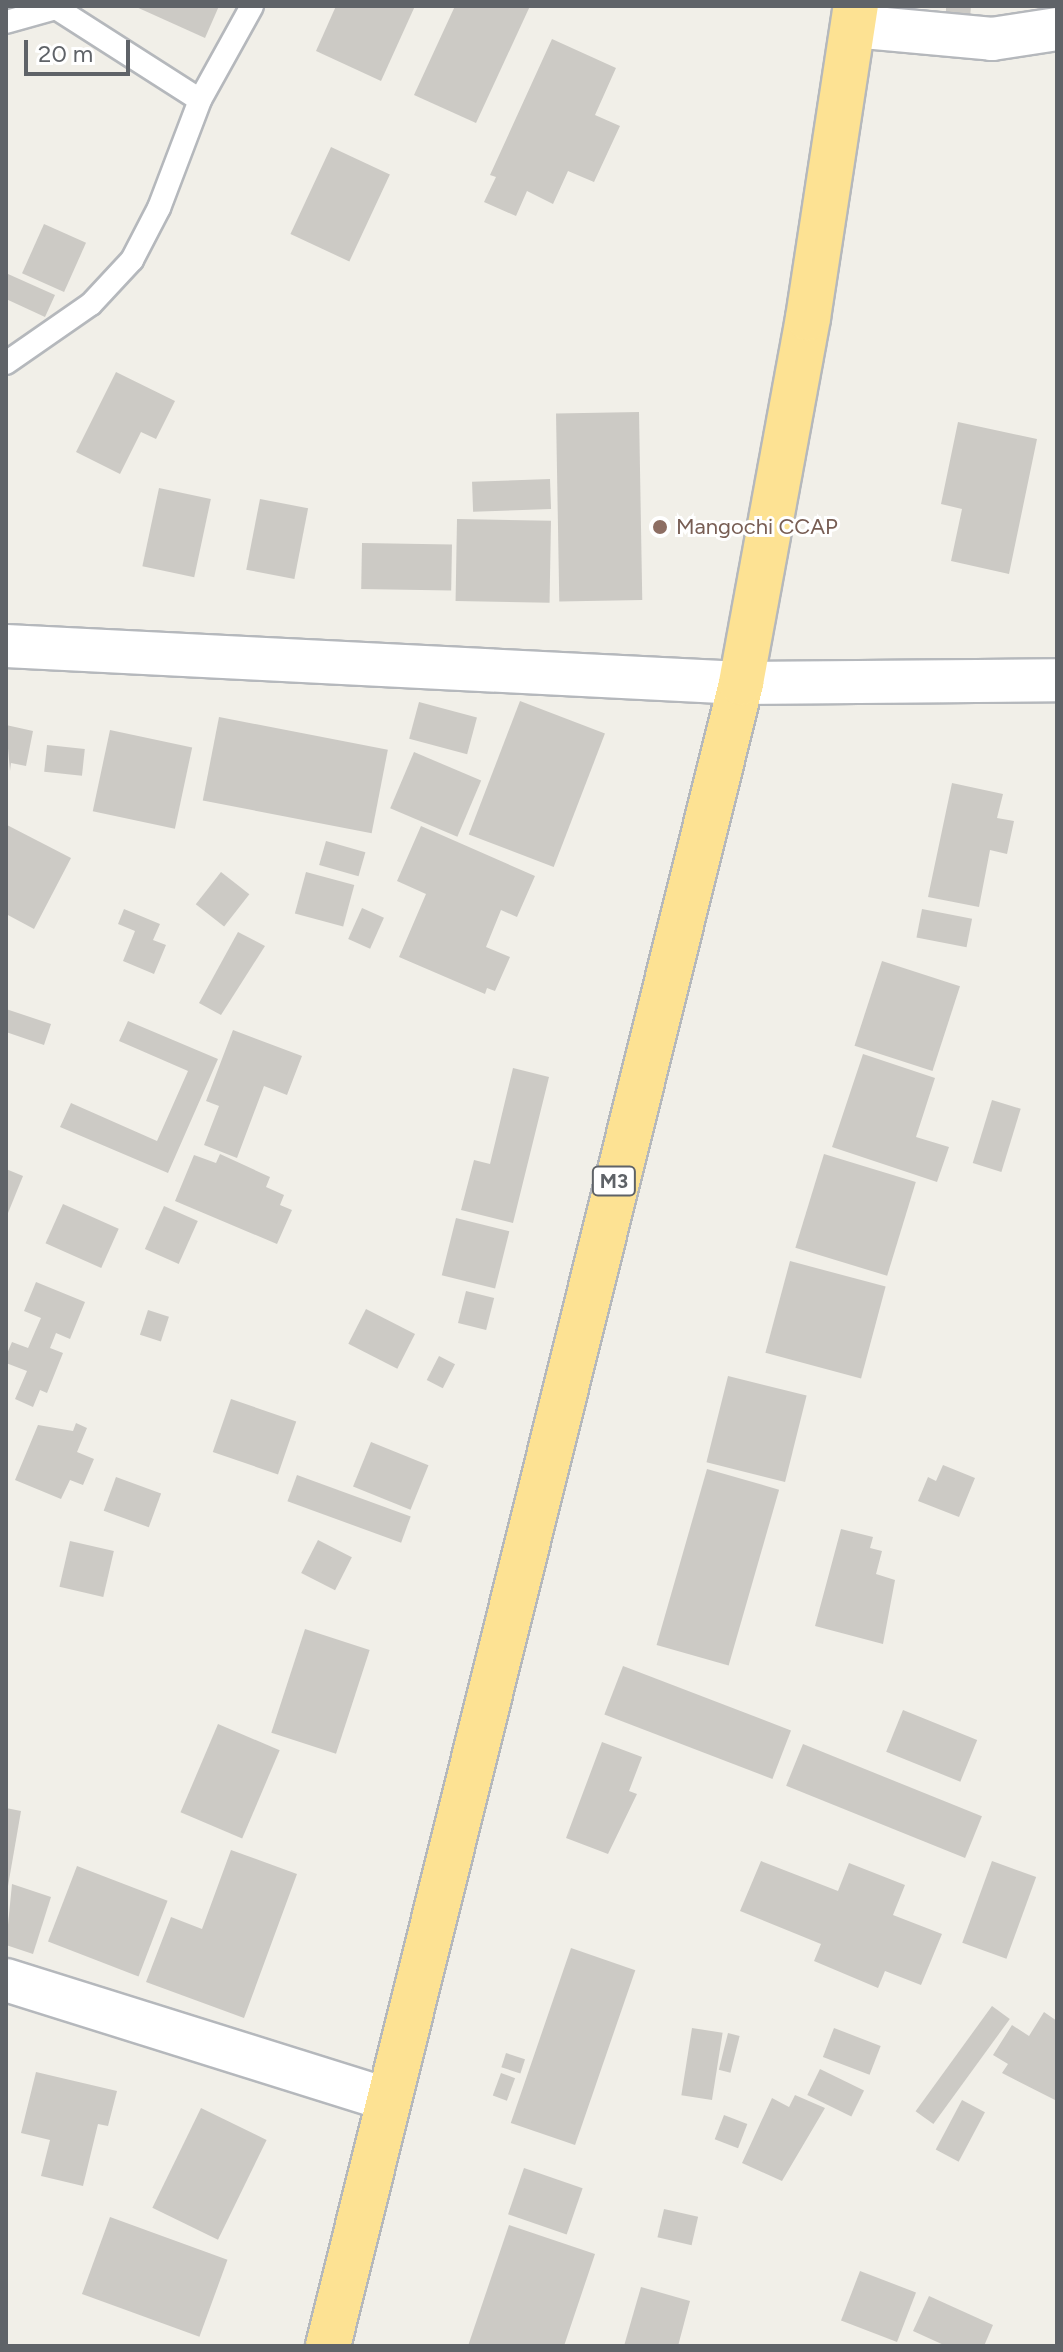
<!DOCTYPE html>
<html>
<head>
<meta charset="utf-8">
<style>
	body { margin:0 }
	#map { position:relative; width:1063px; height:2352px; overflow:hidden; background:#f1efe8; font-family:Figtree,sans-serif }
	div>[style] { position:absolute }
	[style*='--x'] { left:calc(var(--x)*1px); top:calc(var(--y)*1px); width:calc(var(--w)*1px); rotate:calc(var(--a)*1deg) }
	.building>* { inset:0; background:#cccac5; transform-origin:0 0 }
	.roads { filter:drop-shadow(2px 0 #b5b8bc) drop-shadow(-2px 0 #b5b8bc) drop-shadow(0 2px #b5b8bc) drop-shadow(0 -2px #b5b8bc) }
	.lane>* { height:22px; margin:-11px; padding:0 11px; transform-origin:11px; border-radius:11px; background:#fff }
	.street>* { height:42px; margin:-21px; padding:0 21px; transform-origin:21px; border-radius:21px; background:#fff }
	.highway>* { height:44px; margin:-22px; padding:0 22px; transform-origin:22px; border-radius:22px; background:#fde293 }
	.dots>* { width:22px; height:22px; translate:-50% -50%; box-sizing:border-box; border:4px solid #fff; border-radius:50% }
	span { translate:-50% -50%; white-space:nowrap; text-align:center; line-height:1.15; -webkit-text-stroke:6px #fff; paint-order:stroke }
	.shield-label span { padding:2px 6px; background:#fff; border:2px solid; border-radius:6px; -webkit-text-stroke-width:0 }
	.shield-label { font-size:20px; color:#5f6368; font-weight:700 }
	.education-label { font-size:22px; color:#785e54 }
	.left { translate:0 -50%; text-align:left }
	.frame { position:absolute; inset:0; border:8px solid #5f6368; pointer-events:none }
	.scale { position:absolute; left:24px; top:40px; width:106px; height:36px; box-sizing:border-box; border:4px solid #5f6368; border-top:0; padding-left:10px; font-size:24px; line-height:28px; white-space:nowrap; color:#5f6368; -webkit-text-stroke:6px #fff; paint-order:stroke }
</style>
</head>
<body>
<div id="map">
	<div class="building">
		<i style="clip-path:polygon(134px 6px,219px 6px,205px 38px)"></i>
		<i style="clip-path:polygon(336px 6px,415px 6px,381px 81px,316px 51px)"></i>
		<i style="clip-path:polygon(455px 6px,530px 6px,476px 123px,414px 95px)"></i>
		<i style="clip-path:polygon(946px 6px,971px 6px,970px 18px,946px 16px)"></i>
		<i style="clip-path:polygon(552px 39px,616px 68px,595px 115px,620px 126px,594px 182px,568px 171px,553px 204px,527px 191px,516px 216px,484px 202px,496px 177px,490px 175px)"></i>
		<i style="left:331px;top:147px;width:65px;height:96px;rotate:25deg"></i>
		<i style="left:44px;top:224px;width:46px;height:54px;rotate:24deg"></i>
		<i style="clip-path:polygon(8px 274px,55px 295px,45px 317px,6px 299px)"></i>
		<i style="clip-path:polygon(116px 372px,175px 401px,156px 439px,141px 432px,120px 474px,76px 452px)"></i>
		<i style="left:639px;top:412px;width:188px;height:83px;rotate:89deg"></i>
		<i style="clip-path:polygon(958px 422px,1037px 439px,1009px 574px,951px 561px,962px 509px,941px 504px)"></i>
		<i style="left:550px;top:479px;width:30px;height:78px;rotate:88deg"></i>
		<i style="left:159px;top:488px;width:53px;height:80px;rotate:12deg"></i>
		<i style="left:260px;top:499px;width:49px;height:72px;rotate:11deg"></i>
		<i style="left:457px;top:519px;width:94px;height:82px;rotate:1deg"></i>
		<i style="left:362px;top:543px;width:90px;height:46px;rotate:1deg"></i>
		<i style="left:520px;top:701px;width:91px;height:143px;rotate:21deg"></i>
		<i style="left:419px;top:702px;width:60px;height:38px;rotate:15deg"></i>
		<i style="left:219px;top:717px;width:172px;height:85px;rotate:11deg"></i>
		<i style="clip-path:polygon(6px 725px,33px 731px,26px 766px,11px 763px,10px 771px)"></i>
		<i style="left:110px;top:730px;width:84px;height:83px;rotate:12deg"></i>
		<i style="left:47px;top:745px;width:38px;height:27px;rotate:6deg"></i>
		<i style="left:414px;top:752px;width:73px;height:61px;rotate:23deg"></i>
		<i style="clip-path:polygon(952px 783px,1003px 794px,997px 818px,1014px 821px,1007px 854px,990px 850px,979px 907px,928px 897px)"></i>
		<i style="clip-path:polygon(7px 825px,71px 858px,34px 929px,6px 914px)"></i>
		<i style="clip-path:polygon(421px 826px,535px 876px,517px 917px,501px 910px,486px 947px,510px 957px,495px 991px,487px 988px,485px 994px,399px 957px,426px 894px,397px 881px)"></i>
		<i style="left:326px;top:841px;width:41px;height:25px;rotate:16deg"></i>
		<i style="left:221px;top:872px;width:36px;height:41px;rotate:38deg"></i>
		<i style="left:306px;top:872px;width:50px;height:43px;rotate:15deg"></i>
		<i style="left:362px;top:908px;width:24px;height:34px;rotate:24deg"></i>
		<i style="clip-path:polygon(124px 909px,160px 924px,153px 940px,166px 945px,154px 974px,123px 961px,135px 931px,118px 924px)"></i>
		<i style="left:922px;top:909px;width:51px;height:29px;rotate:11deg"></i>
		<i style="clip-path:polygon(238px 932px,265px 946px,221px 1015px,199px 1003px)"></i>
		<i style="left:882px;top:961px;width:82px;height:89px;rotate:18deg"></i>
		<i style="clip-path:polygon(6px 1009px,51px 1024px,44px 1045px,6px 1032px)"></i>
		<i style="clip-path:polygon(128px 1021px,218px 1059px,168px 1173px,60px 1127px,71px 1103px,157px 1141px,188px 1071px,119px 1041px)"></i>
		<i style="clip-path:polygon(233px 1030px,302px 1056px,287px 1095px,264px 1086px,237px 1158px,204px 1145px,219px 1106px,206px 1101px)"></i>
		<i style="clip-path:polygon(863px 1054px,935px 1078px,916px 1137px,949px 1147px,937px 1182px,832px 1147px)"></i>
		<i style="clip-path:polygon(513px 1068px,549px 1077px,513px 1223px,461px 1210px,474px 1160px,490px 1164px)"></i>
		<i style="left:992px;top:1100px;width:30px;height:66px;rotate:17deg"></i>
		<i style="clip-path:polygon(220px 1154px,270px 1177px,266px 1187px,284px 1195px,280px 1205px,292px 1210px,277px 1244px,175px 1201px,194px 1155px,216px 1163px)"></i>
		<i style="left:824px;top:1154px;width:96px;height:98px;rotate:17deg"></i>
		<i style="clip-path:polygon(6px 1169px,23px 1176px,6px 1218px)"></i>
		<i style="left:63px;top:1204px;width:61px;height:43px;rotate:24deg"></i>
		<i style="left:164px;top:1206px;width:37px;height:47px;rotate:24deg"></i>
		<i style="left:456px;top:1218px;width:55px;height:59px;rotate:14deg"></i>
		<i style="left:790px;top:1261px;width:99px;height:95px;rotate:15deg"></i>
		<i style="clip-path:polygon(36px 1282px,85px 1302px,70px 1339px,56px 1333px,50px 1348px,63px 1353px,47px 1393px,40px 1390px,33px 1407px,15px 1399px,27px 1371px,6px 1363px,6px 1356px,12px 1342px,28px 1348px,41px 1318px,24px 1311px)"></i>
		<i style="left:466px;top:1291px;width:29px;height:33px;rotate:14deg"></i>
		<i style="left:366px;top:1309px;width:55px;height:39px;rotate:27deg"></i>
		<i style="left:148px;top:1310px;width:22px;height:26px;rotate:18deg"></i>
		<i style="left:439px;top:1356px;width:18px;height:27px;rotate:27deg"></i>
		<i style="left:728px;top:1376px;width:81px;height:89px;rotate:14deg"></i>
		<i style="left:231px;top:1399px;width:69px;height:56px;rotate:19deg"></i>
		<i style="clip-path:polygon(76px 1423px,87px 1428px,77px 1452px,94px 1459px,83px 1485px,70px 1480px,61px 1499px,15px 1480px,38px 1425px,73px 1431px)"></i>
		<i style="left:371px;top:1442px;width:62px;height:48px;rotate:22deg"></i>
		<i style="clip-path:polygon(943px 1465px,975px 1478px,959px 1517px,918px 1501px,928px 1477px,936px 1481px)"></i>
		<i style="left:707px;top:1469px;width:75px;height:183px;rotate:16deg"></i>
		<i style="left:297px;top:1475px;width:121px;height:28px;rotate:20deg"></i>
		<i style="left:116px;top:1477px;width:48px;height:36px;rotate:20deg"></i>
		<i style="clip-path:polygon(841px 1529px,873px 1537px,870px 1548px,882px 1551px,876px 1574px,895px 1580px,883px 1644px,815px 1626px)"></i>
		<i style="left:318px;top:1540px;width:38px;height:37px;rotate:27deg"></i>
		<i style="left:70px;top:1541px;width:45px;height:47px;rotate:13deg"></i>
		<i style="left:305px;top:1629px;width:68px;height:109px;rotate:18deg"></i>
		<i style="left:623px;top:1666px;width:180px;height:52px;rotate:21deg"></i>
		<i style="left:903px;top:1710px;width:80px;height:45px;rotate:22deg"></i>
		<i style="left:218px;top:1724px;width:67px;height:96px;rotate:23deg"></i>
		<i style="clip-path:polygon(602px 1742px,642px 1757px,629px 1791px,637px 1794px,608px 1854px,566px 1838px)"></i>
		<i style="left:803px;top:1744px;width:193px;height:45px;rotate:22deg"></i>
		<i style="clip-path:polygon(6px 1808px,21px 1811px,8px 1886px,6px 1886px)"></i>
		<i style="clip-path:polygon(231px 1850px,297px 1874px,244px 2018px,146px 1982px,171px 1917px,202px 1929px)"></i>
		<i style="clip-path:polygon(761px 1861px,838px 1891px,849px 1863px,905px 1885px,893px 1915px,942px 1934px,921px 1985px,885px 1971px,878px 1988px,814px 1961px,821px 1944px,740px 1911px)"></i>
		<i style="left:992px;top:1861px;width:47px;height:87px;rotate:20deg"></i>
		<i style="left:77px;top:1866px;width:97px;height:81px;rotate:21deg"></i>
		<i style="clip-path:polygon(12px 1884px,51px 1897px,33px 1954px,6px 1945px)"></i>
		<i style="left:571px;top:1948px;width:68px;height:185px;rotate:19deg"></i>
		<i style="left:992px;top:2006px;width:22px;height:130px;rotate:36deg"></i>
		<i style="clip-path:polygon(1044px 2012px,1057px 2021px,1057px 2101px,1002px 2073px,1008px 2064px,993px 2055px,1012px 2025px,1029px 2036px)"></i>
		<i style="left:692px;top:2028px;width:31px;height:68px;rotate:9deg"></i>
		<i style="left:834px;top:2028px;width:50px;height:31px;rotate:21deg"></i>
		<i style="left:728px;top:2033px;width:12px;height:38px;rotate:14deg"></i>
		<i style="left:506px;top:2053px;width:20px;height:15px;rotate:18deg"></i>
		<i style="left:820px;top:2069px;width:49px;height:29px;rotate:26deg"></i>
		<i style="clip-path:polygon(36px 2072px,117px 2091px,108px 2126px,98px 2124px,83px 2186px,41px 2176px,50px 2140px,21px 2133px)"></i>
		<i style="left:501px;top:2073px;width:15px;height:24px;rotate:20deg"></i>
		<i style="clip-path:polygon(795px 2095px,825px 2108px,782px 2181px,742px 2163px,772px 2098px,789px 2107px)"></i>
		<i style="left:962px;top:2100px;width:26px;height:56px;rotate:28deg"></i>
		<i style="left:201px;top:2108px;width:73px;height:111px;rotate:26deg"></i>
		<i style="left:724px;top:2115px;width:25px;height:26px;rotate:21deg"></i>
		<i style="left:524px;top:2168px;width:62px;height:49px;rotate:19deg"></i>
		<i style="left:664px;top:2209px;width:35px;height:29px;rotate:13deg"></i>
		<i style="left:110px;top:2217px;width:125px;height:82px;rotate:20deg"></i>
		<i style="clip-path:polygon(509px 2225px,595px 2254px,564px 2346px,468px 2346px)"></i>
		<i style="left:860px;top:2271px;width:60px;height:53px;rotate:21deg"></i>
		<i style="clip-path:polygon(641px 2287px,690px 2301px,678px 2346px,624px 2346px)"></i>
		<i style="clip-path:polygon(929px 2296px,993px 2325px,984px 2346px,946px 2346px,913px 2331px)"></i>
	</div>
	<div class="roads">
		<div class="lane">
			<i style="--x:53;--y:6;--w:174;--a:32.6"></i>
			<i style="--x:6;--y:22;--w:52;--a:-15.6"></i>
			<i style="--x:6;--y:363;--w:103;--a:-34.8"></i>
			<i style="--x:91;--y:304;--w:60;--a:-47"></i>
			<i style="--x:132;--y:260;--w:59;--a:-62.6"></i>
			<i style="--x:159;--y:208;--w:116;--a:-69.2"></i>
			<i style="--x:200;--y:100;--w:107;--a:-61"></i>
		</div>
		<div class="street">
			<i style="--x:853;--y:26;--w:140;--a:5.3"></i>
			<i style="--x:992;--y:39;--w:66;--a:-8.7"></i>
			<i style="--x:6;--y:646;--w:736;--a:2.88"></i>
			<i style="--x:741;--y:683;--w:316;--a:-0.5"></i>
			<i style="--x:6;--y:1980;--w:398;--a:17.4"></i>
		</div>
		<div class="highway">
			<i style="--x:328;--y:2346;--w:1714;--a:-76.05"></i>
			<i style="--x:741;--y:683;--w:371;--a:-79.6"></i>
			<i style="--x:808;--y:318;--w:316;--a:-81.3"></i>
		</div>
	</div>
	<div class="dots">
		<i style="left:660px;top:527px;background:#8d6e63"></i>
	</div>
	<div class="shield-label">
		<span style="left:614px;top:1181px">M3</span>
	</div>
	<div class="education-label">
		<span class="left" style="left:676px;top:527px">Mangochi CCAP</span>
	</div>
	<div class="frame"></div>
	<div class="scale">20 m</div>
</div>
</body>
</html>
